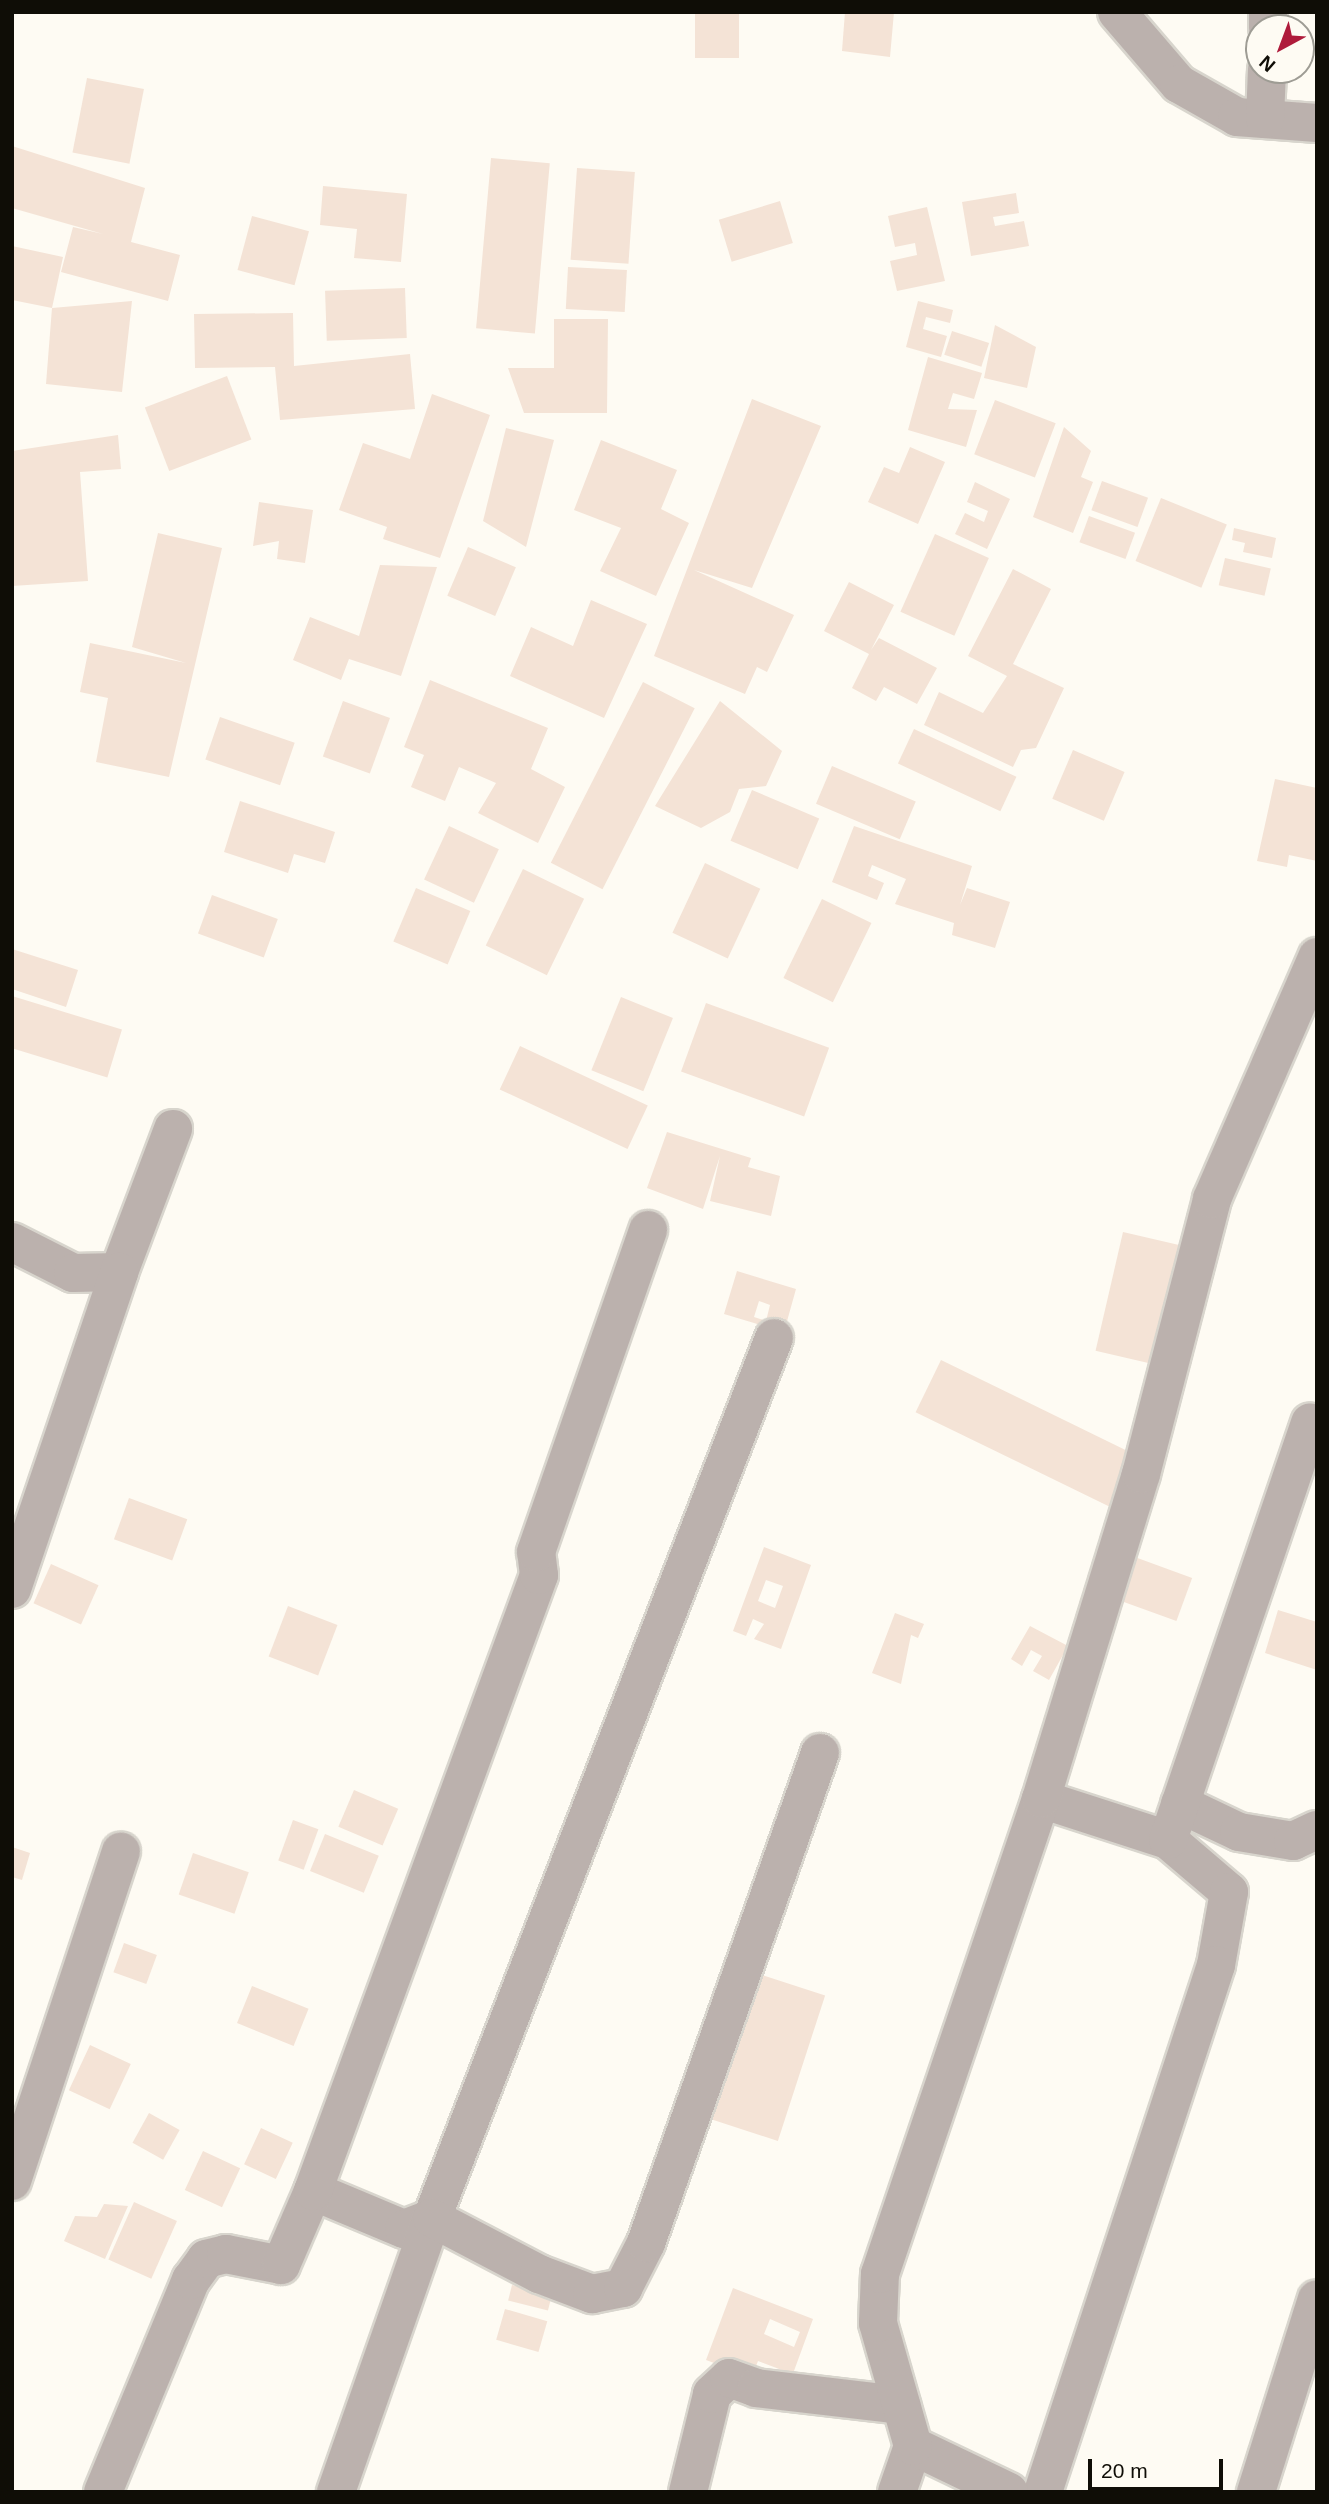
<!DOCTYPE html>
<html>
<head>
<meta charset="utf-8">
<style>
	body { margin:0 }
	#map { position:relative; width:1329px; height:2504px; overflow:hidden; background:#fefbf3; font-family:Arial,sans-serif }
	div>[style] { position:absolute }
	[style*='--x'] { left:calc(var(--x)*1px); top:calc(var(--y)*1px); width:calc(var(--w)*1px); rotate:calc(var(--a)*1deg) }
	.building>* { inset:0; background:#f4e3d6; transform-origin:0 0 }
	.roads { filter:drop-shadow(2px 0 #d8d5cd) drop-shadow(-2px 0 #d8d5cd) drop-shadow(0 2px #d8d5cd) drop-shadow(0 -2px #d8d5cd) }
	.minor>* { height:38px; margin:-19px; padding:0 19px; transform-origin:19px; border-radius:19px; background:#bbb1ad }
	span { translate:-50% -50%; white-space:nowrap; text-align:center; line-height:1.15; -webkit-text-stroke:7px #fefbf3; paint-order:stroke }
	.frame { position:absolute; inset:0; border:14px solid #0f0d06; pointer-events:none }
	.north { position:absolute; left:1245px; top:14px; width:70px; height:70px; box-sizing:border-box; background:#fefbf3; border:2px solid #9e9c94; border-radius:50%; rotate:221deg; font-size:19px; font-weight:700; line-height:28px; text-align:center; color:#0f0d06 }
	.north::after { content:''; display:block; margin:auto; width:24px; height:32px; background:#af1b3b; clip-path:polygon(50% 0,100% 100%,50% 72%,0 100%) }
	.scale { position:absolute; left:1088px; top:2459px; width:135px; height:32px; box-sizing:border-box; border:4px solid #0f0d06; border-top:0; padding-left:9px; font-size:21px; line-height:24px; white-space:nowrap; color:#0f0d06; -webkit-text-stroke:5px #fefbf3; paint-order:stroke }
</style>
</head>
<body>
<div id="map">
	<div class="building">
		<i style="left:695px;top:12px;width:44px;height:46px"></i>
		<i style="clip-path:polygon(845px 12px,894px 12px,890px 57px,842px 51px)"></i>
		<i style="left:87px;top:78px;width:58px;height:76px;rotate:11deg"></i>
		<i style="clip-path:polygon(12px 146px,145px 188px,131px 242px,180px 255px,168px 301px,61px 272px,73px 227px,103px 234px,12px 208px)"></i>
		<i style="left:491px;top:158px;width:59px;height:171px;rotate:5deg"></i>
		<i style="left:577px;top:168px;width:58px;height:92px;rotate:4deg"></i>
		<i style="clip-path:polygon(323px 186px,407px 194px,401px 262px,354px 258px,357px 229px,320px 225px)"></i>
		<i style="clip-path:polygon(1016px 193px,1019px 213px,993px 217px,995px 226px,1024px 221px,1029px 246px,971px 256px,962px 202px)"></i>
		<i style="left:780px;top:201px;width:44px;height:64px;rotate:73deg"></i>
		<i style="clip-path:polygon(927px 207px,945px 281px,897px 291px,890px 261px,917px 255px,915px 243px,895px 247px,888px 216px)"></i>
		<i style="left:252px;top:216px;width:59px;height:56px;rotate:15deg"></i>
		<i style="clip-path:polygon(12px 246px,63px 257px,52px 308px,12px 300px)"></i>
		<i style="left:568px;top:267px;width:59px;height:42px;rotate:3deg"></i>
		<i style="left:405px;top:288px;width:50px;height:80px;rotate:88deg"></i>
		<i style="clip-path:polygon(132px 301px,122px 392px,46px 384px,52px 308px)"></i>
		<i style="clip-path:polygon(918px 301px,953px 310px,950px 323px,926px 317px,923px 329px,947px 336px,941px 357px,906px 347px)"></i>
		<i style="clip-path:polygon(293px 313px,294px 366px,410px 354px,415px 409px,280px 420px,275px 367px,195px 368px,194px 314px)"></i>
		<i style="clip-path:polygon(554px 319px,608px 319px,607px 413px,524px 413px,508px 368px,554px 368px)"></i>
		<i style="clip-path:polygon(995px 325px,1036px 347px,1027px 388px,984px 378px)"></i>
		<i style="left:952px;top:331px;width:39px;height:25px;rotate:18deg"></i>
		<i style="clip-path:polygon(928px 357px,982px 373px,974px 399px,953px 393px,948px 409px,977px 410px,966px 447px,908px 430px)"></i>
		<i style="left:227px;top:376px;width:68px;height:88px;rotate:69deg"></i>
		<i style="clip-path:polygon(432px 394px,490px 415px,440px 558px,383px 539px,387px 527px,339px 510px,363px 443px,410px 459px)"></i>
		<i style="clip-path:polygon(752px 399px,821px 426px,752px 588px,694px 570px,794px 615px,767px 672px,757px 667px,745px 694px,654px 656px)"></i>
		<i style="left:995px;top:400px;width:65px;height:58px;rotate:21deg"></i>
		<i style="clip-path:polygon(1064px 427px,1091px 451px,1081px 477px,1093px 482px,1073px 533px,1033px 517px)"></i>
		<i style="clip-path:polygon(506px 428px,554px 440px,526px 547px,483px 521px)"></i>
		<i style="clip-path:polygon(118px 435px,121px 469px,80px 472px,88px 581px,12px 586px,12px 451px)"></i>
		<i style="clip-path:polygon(601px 440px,677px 470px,661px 509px,689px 523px,656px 596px,600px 571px,621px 528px,574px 510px)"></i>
		<i style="clip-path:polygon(910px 447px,945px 462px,918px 524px,868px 502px,884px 467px,899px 473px)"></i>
		<i style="left:1102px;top:481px;width:49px;height:31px;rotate:20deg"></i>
		<i style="clip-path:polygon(975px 482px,1010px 499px,987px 549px,955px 534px,965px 513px,984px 522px,988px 511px,967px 502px)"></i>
		<i style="left:1161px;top:498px;width:71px;height:68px;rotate:22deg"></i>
		<i style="clip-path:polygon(259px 502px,313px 510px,305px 563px,277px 559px,279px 541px,253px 546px)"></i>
		<i style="left:1089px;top:516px;width:49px;height:28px;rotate:20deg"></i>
		<i style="clip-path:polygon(1234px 528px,1276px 538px,1272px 558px,1243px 552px,1245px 543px,1232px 540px)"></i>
		<i style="clip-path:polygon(158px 533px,222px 548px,169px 777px,96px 762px,108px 698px,80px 692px,90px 643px,186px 663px,132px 647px)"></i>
		<i style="left:935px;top:534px;width:59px;height:85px;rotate:24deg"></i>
		<i style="left:468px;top:547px;width:52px;height:53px;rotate:23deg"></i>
		<i style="left:1225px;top:558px;width:47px;height:28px;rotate:13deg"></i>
		<i style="clip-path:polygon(380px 565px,437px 567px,401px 676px,349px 659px,341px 680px,293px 660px,310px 617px,359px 636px)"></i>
		<i style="clip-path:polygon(1013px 569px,1051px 589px,1013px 664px,1064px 688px,1036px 748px,1021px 750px,1013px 767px,924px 725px,939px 692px,983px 713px,1007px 676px,968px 656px)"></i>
		<i style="clip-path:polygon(849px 582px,894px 605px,871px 650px,879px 638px,937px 668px,917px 704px,884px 687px,876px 701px,852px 688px,869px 654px,824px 631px)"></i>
		<i style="clip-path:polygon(591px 600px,647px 624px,604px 718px,510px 676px,531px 627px,573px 646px)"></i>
		<i style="clip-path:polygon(430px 680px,548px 728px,531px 769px,565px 787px,538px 843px,478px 813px,496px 783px,459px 767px,445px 801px,411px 787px,424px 755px,404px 747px)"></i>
		<i style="left:643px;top:682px;width:58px;height:203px;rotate:27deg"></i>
		<i style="left:343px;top:701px;width:50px;height:59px;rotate:20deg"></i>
		<i style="clip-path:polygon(720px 701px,782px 751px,766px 786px,739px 789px,730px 812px,701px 828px,655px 806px)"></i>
		<i style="left:220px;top:717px;width:79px;height:45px;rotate:19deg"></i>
		<i style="left:914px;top:729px;width:113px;height:38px;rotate:25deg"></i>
		<i style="left:1073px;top:750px;width:56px;height:53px;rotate:23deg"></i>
		<i style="left:832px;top:766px;width:91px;height:41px;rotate:23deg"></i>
		<i style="clip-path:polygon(1275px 779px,1317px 788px,1317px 861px,1289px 855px,1287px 867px,1257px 861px)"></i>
		<i style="left:752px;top:790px;width:73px;height:55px;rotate:23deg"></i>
		<i style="clip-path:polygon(240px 801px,335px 832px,325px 863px,294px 854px,288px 873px,224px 852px)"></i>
		<i style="left:449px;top:826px;width:55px;height:59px;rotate:25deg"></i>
		<i style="clip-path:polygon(854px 826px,972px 866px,960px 905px,967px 888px,1010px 902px,995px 948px,952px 935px,954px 923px,895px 904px,906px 879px,872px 865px,868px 876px,884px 883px,877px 900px,832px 882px)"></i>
		<i style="left:705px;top:863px;width:61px;height:77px;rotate:25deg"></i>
		<i style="left:523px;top:869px;width:68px;height:85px;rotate:26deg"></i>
		<i style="left:416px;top:888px;width:59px;height:58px;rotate:23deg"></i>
		<i style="left:212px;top:895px;width:70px;height:41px;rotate:20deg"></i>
		<i style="left:822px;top:899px;width:55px;height:88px;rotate:26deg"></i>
		<i style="clip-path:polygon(12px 949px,78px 970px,66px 1007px,12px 989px)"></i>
		<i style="left:12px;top:996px;width:115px;height:50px;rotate:17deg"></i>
		<i style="left:621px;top:997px;width:56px;height:79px;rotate:22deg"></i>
		<i style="left:706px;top:1003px;width:131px;height:73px;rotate:20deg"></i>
		<i style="left:520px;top:1046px;width:141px;height:48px;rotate:25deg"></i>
		<i style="clip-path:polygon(667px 1132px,751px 1158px,748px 1167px,780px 1176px,771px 1216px,710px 1201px,720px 1156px,703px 1209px,647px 1188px)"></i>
		<i style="left:1123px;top:1232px;width:63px;height:122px;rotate:13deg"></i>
		<i style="clip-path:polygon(evenodd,737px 1271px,796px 1289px,784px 1332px,724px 1314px,737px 1271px,759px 1301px,770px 1305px,766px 1321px,754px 1317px,759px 1301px)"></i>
		<i style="left:941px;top:1360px;width:220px;height:58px;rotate:26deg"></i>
		<i style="left:129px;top:1498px;width:62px;height:44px;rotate:20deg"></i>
		<i style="clip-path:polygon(evenodd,764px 1547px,811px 1565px,781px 1649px,754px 1639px,764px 1624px,753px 1619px,746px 1636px,733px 1631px,764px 1547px,766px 1580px,783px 1586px,775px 1608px,758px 1601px,766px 1580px)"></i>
		<i style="left:1132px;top:1556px;width:64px;height:46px;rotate:20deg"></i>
		<i style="left:51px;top:1564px;width:52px;height:43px;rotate:24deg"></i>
		<i style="left:288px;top:1606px;width:53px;height:54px;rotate:21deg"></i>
		<i style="clip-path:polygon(1278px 1610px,1317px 1622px,1317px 1670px,1265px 1653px)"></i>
		<i style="clip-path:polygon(895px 1613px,924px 1624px,918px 1638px,911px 1635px,901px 1684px,872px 1673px)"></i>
		<i style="clip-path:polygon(1030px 1626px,1068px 1646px,1049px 1680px,1033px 1671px,1042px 1656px,1031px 1650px,1022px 1666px,1011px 1659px)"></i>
		<i style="left:354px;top:1790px;width:48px;height:40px;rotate:23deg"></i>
		<i style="left:293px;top:1820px;width:27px;height:43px;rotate:20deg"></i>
		<i style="left:325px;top:1834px;width:58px;height:40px;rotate:22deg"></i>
		<i style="clip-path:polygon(12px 1847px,30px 1853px,22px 1880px,12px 1877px)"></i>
		<i style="left:193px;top:1853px;width:59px;height:44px;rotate:19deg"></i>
		<i style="left:124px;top:1943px;width:35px;height:31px;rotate:20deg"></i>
		<i style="left:750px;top:1971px;width:79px;height:153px;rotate:18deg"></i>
		<i style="left:252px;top:1986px;width:61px;height:40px;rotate:22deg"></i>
		<i style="left:90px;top:2045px;width:45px;height:50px;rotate:25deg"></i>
		<i style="left:149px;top:2113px;width:35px;height:34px;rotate:29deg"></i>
		<i style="left:261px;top:2128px;width:35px;height:40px;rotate:25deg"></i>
		<i style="left:203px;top:2151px;width:41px;height:43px;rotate:25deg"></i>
		<i style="left:134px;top:2202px;width:47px;height:63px;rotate:24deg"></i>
		<i style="clip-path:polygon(104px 2204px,128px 2206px,105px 2259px,64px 2241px,75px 2216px,97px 2217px)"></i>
		<i style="left:512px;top:2285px;width:41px;height:16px;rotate:14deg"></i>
		<i style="clip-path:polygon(evenodd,733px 2288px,813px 2319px,787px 2390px,706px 2360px,733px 2288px,770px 2319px,800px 2332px,794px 2347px,764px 2334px,770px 2319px,733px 2288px,758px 2361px,787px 2372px,783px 2383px,754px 2371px,758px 2361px)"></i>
		<i style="left:505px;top:2309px;width:44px;height:32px;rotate:16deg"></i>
	</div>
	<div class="roads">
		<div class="minor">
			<i style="--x:1117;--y:12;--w:95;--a:49.3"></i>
			<i style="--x:1179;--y:84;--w:67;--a:29.6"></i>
			<i style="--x:1237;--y:117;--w:80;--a:4.3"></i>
			<i style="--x:1268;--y:28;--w:16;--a:-90"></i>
			<i style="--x:1265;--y:119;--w:49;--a:-87.7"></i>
			<i style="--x:12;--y:1242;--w:68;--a:26.9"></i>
			<i style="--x:73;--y:1273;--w:46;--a:-1.2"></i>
			<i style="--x:119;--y:1272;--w:153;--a:-69.3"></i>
			<i style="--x:12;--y:1589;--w:335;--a:-71.3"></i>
			<i style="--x:1041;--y:1799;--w:133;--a:17.9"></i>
			<i style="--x:1168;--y:1840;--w:80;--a:40.4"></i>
			<i style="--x:1229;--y:1892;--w:74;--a:100.1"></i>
			<i style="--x:1216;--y:1965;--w:555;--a:108.17"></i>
			<i style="--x:1180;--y:1804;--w:65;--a:25.4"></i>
			<i style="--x:1239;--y:1832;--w:55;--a:9.5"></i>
			<i style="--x:1293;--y:1841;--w:26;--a:-25"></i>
			<i style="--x:1168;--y:1840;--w:441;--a:-71.2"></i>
			<i style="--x:12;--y:2181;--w:347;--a:-71.7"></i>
			<i style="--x:313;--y:2191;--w:99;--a:22.7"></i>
			<i style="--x:404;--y:2229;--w:30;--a:-21"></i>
			<i style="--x:432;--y:2218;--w:944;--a:-68.76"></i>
			<i style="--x:103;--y:2492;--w:230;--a:-67.5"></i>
			<i style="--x:191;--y:2280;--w:26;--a:-54"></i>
			<i style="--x:206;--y:2259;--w:21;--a:-14"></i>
			<i style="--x:226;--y:2254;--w:56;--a:11.3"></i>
			<i style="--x:281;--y:2265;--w:81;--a:-66.6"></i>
			<i style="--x:313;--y:2191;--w:656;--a:-69.85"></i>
			<i style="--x:539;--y:1575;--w:23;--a:-97"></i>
			<i style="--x:536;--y:1552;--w:341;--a:-70.8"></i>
			<i style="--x:336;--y:2492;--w:290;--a:-70.7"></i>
			<i style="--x:432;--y:2218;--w:121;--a:27.6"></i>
			<i style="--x:539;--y:2274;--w:57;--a:20.7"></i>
			<i style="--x:592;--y:2294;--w:32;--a:-11"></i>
			<i style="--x:623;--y:2288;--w:51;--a:-62.9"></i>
			<i style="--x:646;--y:2243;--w:520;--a:-70.45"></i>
			<i style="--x:688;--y:2492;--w:101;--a:-76.2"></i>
			<i style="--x:712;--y:2394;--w:23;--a:-43"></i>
			<i style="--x:729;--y:2378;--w:29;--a:20"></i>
			<i style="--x:756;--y:2388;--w:146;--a:6.7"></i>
			<i style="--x:897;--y:2492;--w:49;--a:-70.8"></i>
			<i style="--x:1009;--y:2492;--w:106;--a:-154.4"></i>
			<i style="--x:913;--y:2446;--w:128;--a:-105.9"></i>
			<i style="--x:878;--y:2323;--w:49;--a:-87.7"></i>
			<i style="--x:880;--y:2274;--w:502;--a:-71.28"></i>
			<i style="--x:1041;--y:1799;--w:340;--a:-72.9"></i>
			<i style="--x:1141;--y:1474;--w:284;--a:-75.5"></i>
			<i style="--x:1212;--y:1199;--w:264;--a:-66.5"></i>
			<i style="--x:1256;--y:2492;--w:202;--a:-72.5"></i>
		</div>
	</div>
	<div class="frame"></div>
	<div class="north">N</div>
	<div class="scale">20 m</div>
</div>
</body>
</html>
